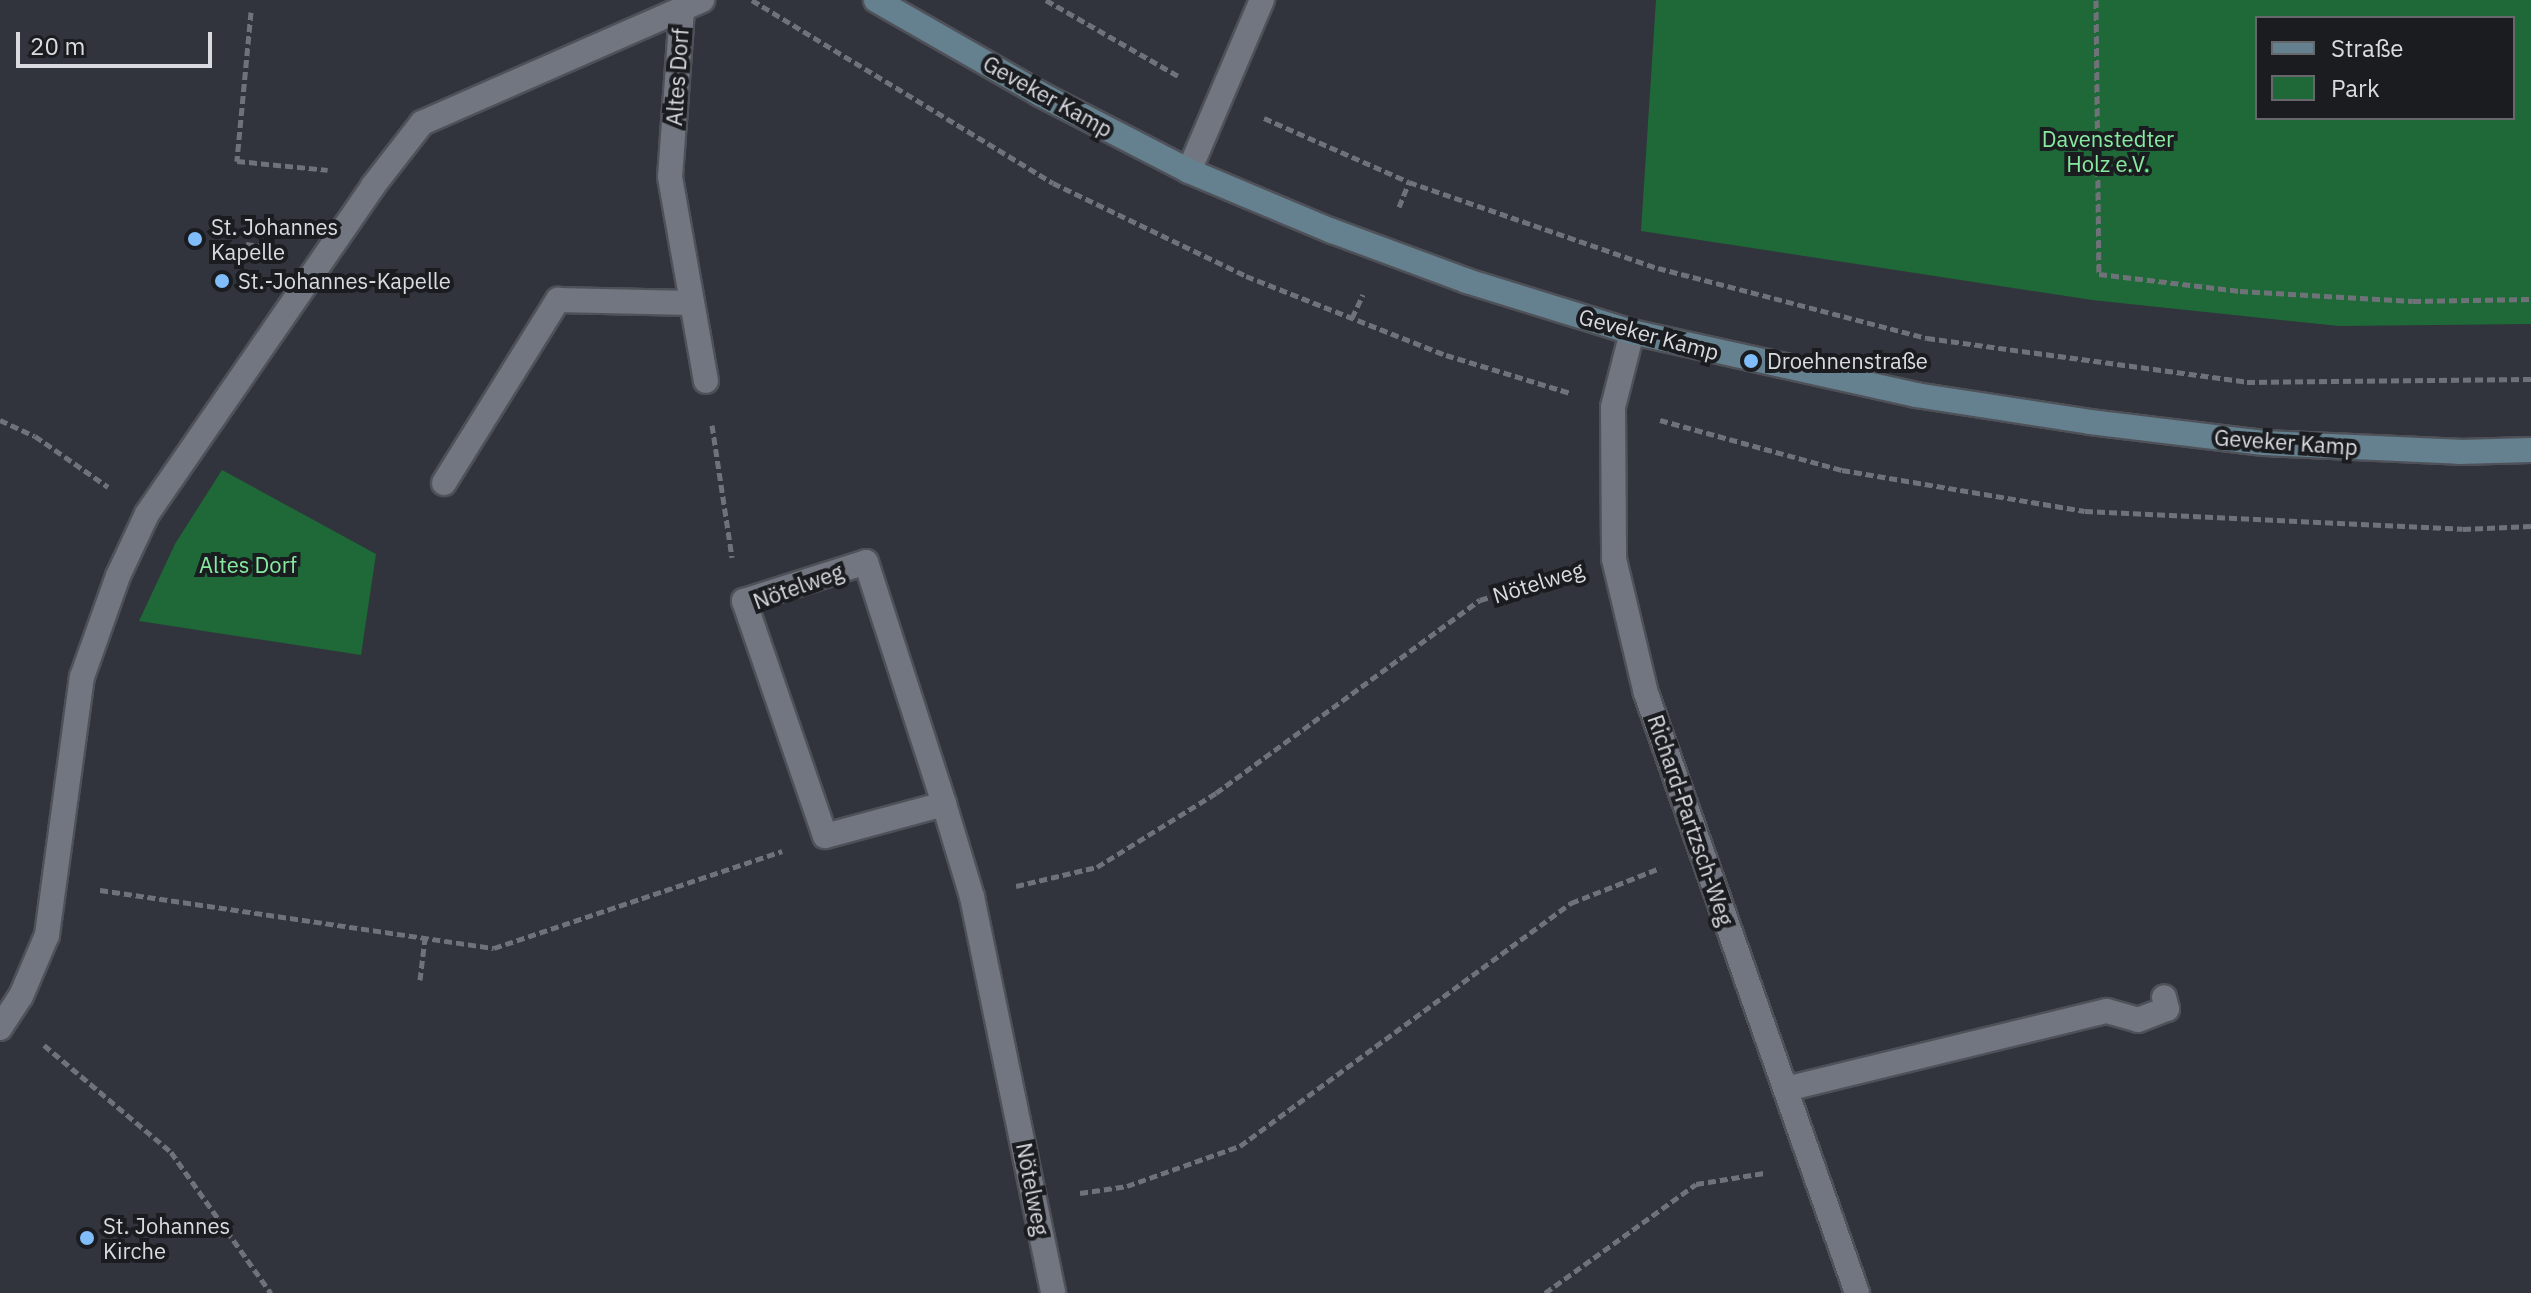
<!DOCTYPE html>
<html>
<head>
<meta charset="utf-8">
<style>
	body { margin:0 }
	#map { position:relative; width:2531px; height:1293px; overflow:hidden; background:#31343d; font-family:"IBM Plex Sans",sans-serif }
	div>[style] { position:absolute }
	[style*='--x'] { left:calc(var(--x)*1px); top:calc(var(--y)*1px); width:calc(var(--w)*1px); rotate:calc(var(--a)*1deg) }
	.green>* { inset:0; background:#1e6937 }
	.path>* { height:5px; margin-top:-2.5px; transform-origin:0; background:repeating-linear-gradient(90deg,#70727a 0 8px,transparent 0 12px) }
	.roads { filter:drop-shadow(2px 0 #4f5159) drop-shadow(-2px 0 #4f5159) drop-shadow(0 2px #4f5159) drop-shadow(0 -2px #4f5159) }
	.lane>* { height:24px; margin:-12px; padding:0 12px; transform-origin:12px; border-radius:12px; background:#727680 }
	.street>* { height:24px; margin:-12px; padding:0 12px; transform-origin:12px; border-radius:12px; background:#727680 }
	.secondary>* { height:24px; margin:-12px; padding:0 12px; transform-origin:12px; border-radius:12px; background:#65818f }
	.dots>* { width:22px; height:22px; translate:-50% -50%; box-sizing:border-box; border:4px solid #1a1c20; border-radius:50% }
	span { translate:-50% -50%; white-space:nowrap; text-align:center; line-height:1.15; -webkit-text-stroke:8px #1a1c20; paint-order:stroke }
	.street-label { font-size:22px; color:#d9dbe1 }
	.park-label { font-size:22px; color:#87eaa0 }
	.poi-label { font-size:22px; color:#d9dbe1 }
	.left { translate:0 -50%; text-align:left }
	.legend { position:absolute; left:2255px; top:16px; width:260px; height:104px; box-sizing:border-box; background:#1a1c20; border:2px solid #66686d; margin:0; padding:10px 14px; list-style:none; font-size:24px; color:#d9dbe1 }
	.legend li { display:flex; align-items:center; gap:16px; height:40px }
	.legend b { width:40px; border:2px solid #66686d }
	.scale { position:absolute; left:16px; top:32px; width:196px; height:36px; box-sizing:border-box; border:4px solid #d9dbe1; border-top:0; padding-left:10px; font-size:24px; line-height:28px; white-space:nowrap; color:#d9dbe1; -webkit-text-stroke:6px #1a1c20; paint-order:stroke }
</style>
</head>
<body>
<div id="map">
	<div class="green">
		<i style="clip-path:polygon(evenodd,1656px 0,2531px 0,2531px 324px,2339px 326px,2092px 300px,1641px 231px,1656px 0,2513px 18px,2513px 118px,2257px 118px,2257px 18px,2513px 18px)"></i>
		<i style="clip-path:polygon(222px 470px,376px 554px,361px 655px,139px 621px,175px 544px)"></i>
	</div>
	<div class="path">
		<i style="--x:752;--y:0;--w:352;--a:31.3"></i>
		<i style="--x:1053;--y:183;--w:214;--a:25.7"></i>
		<i style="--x:1246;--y:276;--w:215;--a:21.6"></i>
		<i style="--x:1446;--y:355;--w:130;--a:17"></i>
		<i style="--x:1046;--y:0;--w:155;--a:29.9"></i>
		<i style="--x:2096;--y:0;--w:274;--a:89.4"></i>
		<i style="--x:2099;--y:274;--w:142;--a:6.9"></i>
		<i style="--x:2240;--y:291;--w:173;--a:3.3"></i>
		<i style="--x:2413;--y:301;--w:118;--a:-1"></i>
		<i style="--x:251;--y:12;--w:150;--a:95.4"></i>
		<i style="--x:237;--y:161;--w:91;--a:5.6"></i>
		<i style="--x:1264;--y:118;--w:158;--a:23.8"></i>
		<i style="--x:1409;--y:182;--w:263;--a:19.1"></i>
		<i style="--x:1658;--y:268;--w:278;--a:14.6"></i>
		<i style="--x:1927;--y:338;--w:323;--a:7.8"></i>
		<i style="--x:2247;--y:382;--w:284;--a:-0.6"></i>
		<i style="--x:1399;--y:207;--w:27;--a:-68"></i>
		<i style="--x:246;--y:244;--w:27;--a:8"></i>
		<i style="--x:1352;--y:318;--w:26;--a:-65"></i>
		<i style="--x:0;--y:420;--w:38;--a:25"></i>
		<i style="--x:35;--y:436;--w:89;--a:34.9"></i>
		<i style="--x:1660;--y:420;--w:189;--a:15.4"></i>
		<i style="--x:1842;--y:470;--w:246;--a:9.6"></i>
		<i style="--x:2085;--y:511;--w:378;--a:2.7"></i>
		<i style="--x:2463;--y:529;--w:68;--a:-2.5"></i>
		<i style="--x:712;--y:425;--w:134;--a:81.4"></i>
		<i style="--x:1016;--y:886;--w:83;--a:-13.2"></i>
		<i style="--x:1097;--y:867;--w:140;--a:-31.9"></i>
		<i style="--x:1216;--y:793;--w:327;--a:-36.2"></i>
		<i style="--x:1480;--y:600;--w:95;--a:-17.1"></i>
		<i style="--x:100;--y:890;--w:398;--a:8.4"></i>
		<i style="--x:494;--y:948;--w:304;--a:-18.6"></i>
		<i style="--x:420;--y:980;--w:42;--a:-83.2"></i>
		<i style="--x:44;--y:1045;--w:166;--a:40.1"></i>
		<i style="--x:171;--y:1152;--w:173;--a:54.7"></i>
		<i style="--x:1080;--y:1193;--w:48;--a:-8.5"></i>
		<i style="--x:1127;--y:1186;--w:120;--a:-19.5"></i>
		<i style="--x:1240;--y:1146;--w:411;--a:-36.3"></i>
		<i style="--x:1571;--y:903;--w:96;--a:-21.5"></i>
		<i style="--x:1545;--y:1293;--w:186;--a:-35.8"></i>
		<i style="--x:1696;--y:1184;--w:69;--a:-9.2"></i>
	</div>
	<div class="roads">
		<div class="lane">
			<i style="--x:444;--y:483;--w:216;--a:-58.1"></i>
			<i style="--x:558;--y:300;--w:132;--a:1.3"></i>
			<i style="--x:1786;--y:1089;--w:330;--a:-13.7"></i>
			<i style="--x:2107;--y:1011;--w:32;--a:16"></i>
			<i style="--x:2138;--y:1020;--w:31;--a:-21"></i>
			<i style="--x:2167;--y:1009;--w:12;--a:-104"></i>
		</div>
		<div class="street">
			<i style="--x:682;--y:10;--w:167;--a:94.1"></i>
			<i style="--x:670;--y:177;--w:207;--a:80"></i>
			<i style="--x:1189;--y:171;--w:186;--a:-66.9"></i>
			<i style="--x:1632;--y:332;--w:77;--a:104.2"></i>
			<i style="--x:1613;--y:407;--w:152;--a:89.6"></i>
			<i style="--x:1614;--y:559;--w:138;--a:76.6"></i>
			<i style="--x:1646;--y:693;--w:636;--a:70.62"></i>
			<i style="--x:944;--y:804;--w:123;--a:164.9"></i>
			<i style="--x:825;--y:836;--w:249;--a:-109"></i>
			<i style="--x:744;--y:601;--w:128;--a:-17.7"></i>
			<i style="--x:866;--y:562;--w:254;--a:72.1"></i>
			<i style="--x:944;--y:804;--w:97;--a:73.2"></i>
			<i style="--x:972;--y:897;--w:404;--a:78.4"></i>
			<i style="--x:0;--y:1028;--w:38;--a:-57"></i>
			<i style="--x:21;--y:996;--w:66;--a:-66.9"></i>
			<i style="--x:47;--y:935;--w:260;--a:-82.3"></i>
			<i style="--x:82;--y:677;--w:107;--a:-70.4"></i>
			<i style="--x:118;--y:576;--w:68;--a:-64.9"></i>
			<i style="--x:147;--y:514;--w:398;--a:-55.4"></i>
			<i style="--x:373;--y:186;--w:80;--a:-52.1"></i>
			<i style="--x:422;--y:123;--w:306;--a:-23.7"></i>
		</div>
		<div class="secondary">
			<i style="--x:876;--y:0;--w:189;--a:29.8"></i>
			<i style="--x:1040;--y:94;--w:168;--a:27.3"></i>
			<i style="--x:1189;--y:171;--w:155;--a:22.8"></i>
			<i style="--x:1332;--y:231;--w:144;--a:20.3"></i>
			<i style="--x:1467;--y:281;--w:173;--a:17.2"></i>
			<i style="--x:1632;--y:332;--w:291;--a:12.5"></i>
			<i style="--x:1916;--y:395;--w:176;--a:8.8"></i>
			<i style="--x:2090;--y:422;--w:175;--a:6.9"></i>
			<i style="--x:2264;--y:443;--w:195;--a:2.6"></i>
			<i style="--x:2459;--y:452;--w:72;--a:-1.6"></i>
		</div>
	</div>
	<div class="dots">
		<i style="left:195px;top:239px;background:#80bdfa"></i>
		<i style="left:222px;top:281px;background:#80bdfa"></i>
		<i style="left:1751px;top:361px;background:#80bdfa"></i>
		<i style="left:87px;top:1238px;background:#80bdfa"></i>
	</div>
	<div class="street-label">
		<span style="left:677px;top:77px;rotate:-86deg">Altes Dorf</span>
		<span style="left:1048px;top:96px;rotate:29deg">Geveker Kamp</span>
		<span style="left:1649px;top:334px;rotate:15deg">Geveker Kamp</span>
		<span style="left:2286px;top:442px;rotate:4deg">Geveker Kamp</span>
		<span style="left:1538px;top:582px;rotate:-17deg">Nötelweg</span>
		<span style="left:798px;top:586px;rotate:-20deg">Nötelweg</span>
		<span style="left:1691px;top:820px;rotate:71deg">Richard-Partzsch-Weg</span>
		<span style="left:1033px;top:1189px;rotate:79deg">Nötelweg</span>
	</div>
	<div class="park-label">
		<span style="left:2108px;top:151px">Davenstedter<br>Holz e.V.</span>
		<span style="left:248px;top:565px">Altes Dorf</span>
	</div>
	<div class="poi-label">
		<span class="left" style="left:211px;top:239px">St. Johannes<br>Kapelle</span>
		<span class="left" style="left:238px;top:281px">St.-Johannes-Kapelle</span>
		<span class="left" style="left:1767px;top:361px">Droehnenstraße</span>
		<span class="left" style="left:103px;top:1238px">St. Johannes<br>Kirche</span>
	</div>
	<ul class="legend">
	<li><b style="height:10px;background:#65818f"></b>Straße</li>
	<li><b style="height:22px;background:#1e6937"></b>Park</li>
	</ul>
	<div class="scale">20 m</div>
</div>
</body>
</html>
